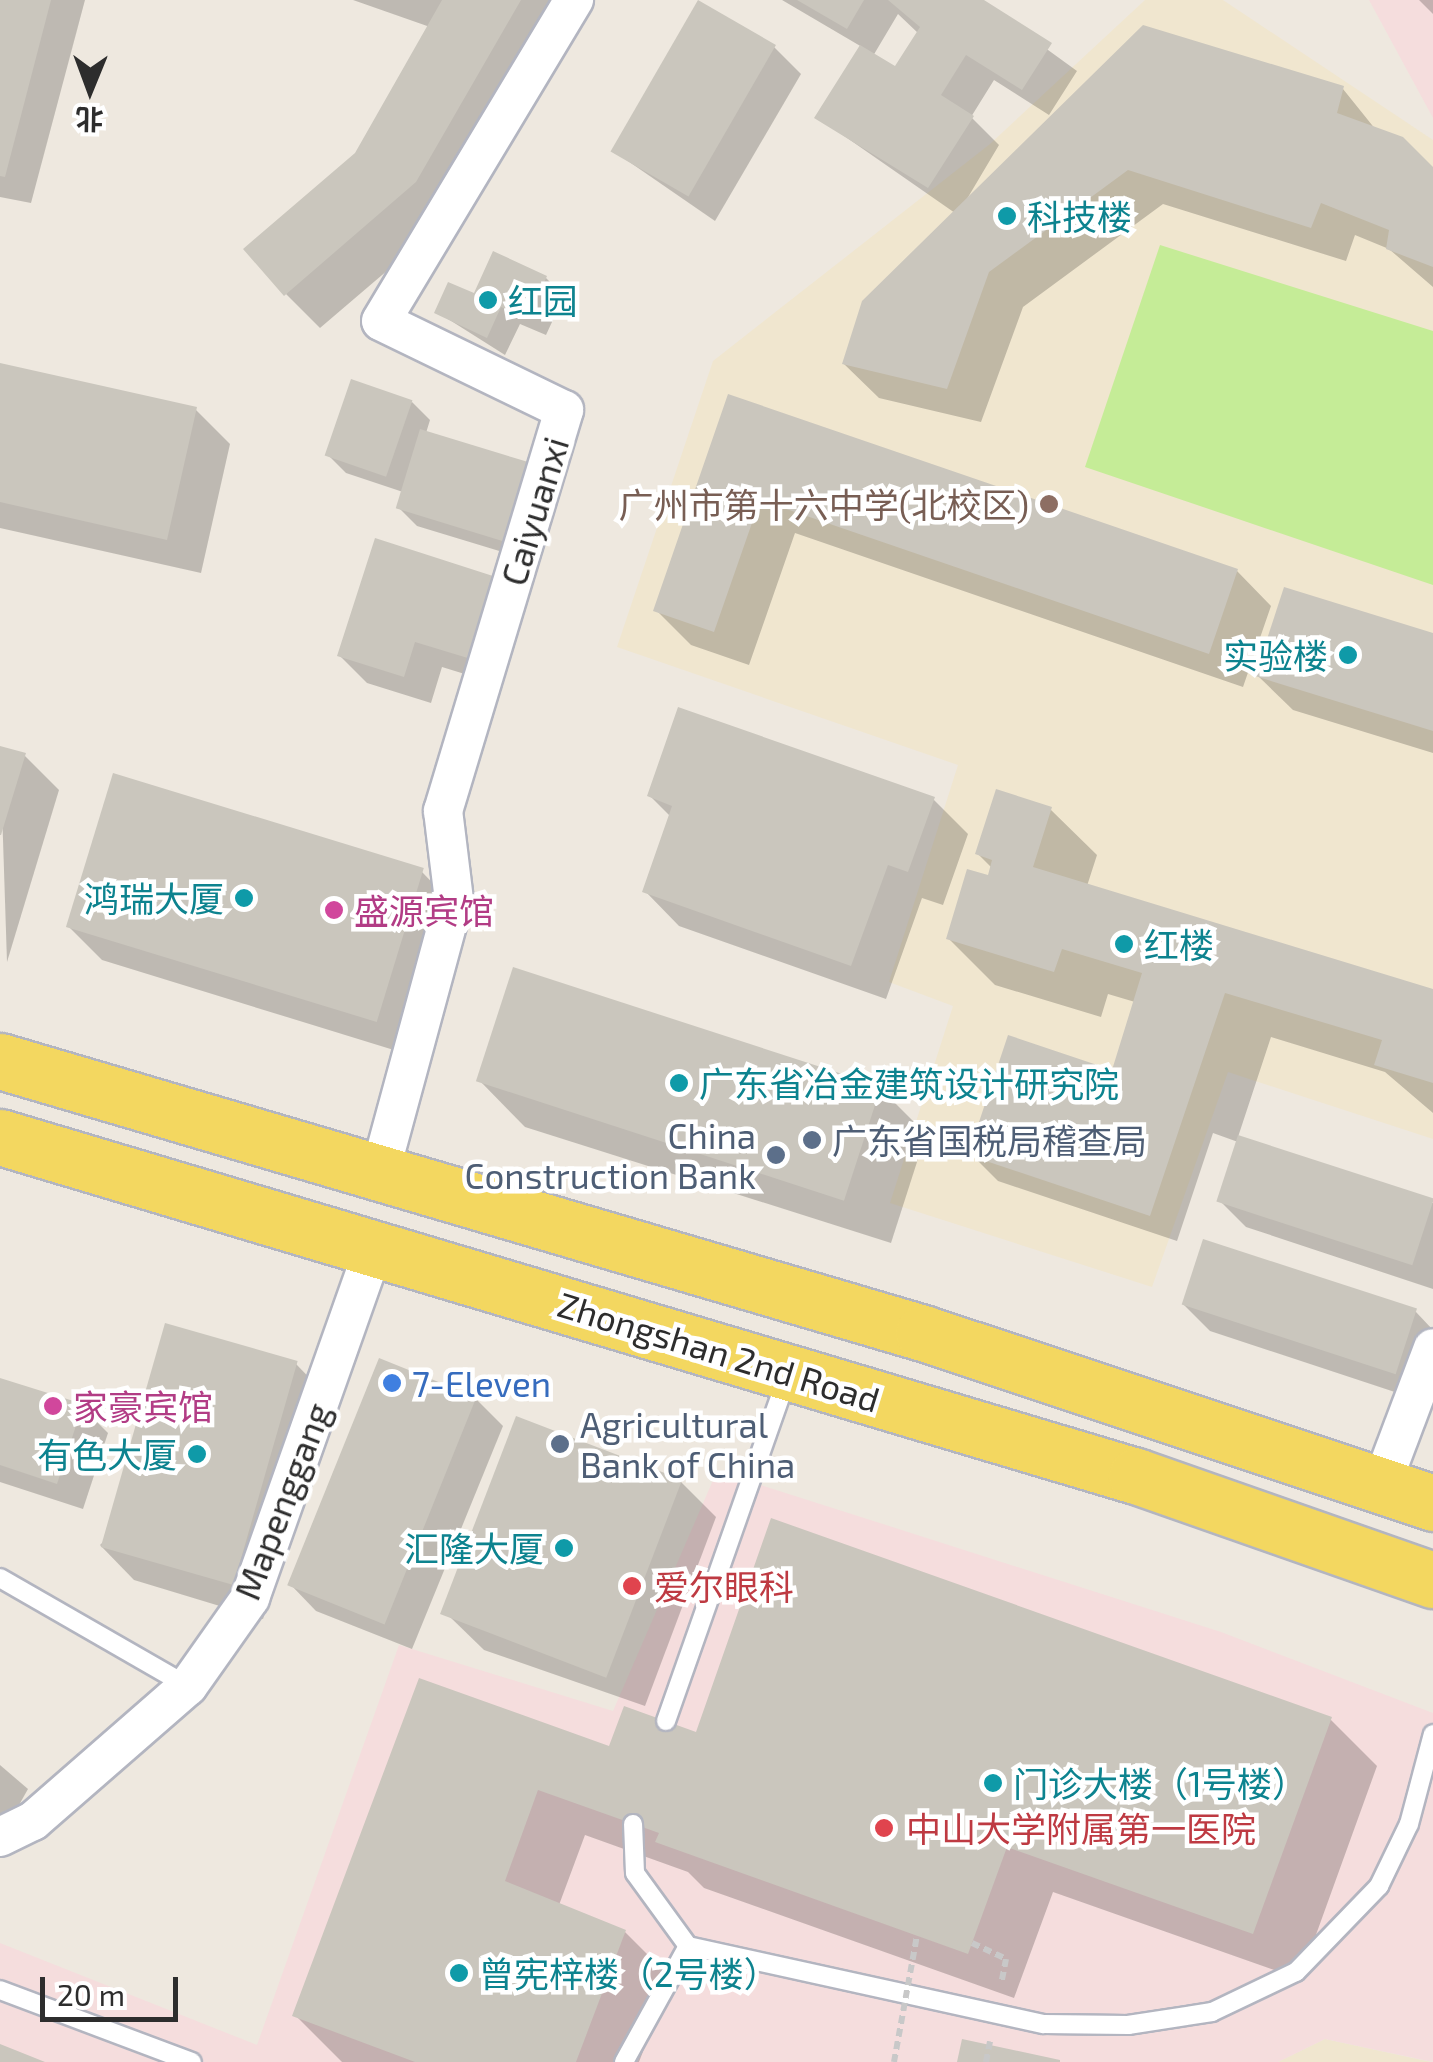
<!DOCTYPE html>
<html>
<head>
<meta charset="utf-8">
<style>
	body { margin:0 }
	#map { position:relative; width:1433px; height:2062px; overflow:hidden; background:#eee8df; font-family:"Exo 2","Noto Sans SC",sans-serif }
	div>[style] { position:absolute }
	[style*='--x'] { left:calc(var(--x)*1px); top:calc(var(--y)*1px); width:calc(var(--w)*1px); rotate:calc(var(--a)*1deg) }
	.education>* { inset:0; background:#f0e6cf }
	.medical>* { inset:0; background:#f5dddd }
	.pitch>* { inset:0; background:#c5ec97 }
	.shadow>* { inset:0; background:#0003 }
	.building>* { inset:0; background:#cac6bd; transform-origin:0 0 }
	.path>* { height:6px; margin-top:-3px; transform-origin:0; background:repeating-linear-gradient(90deg,#c8c8c8 0 8px,transparent 0 13px) }
	.roads { filter:drop-shadow(2px 0 #b3b5c0) drop-shadow(-2px 0 #b3b5c0) drop-shadow(0 2px #b3b5c0) drop-shadow(0 -2px #b3b5c0) }
	.service>* { height:18px; margin:-9px; padding:0 9px; transform-origin:9px; border-radius:9px; background:#fff }
	.minor>* { height:38px; margin:-19px; padding:0 19px; transform-origin:19px; border-radius:19px; background:#fff }
	.primary>* { height:55px; margin:-27.5px; padding:0 27.5px; transform-origin:27.5px; border-radius:27.5px; background:#f3d760 }
	.path-bridge>* { height:6px; margin-top:-3px; transform-origin:0; background:repeating-linear-gradient(90deg,#c8c8c8 0 8px,transparent 0 13px) }
	.dots>* { width:28px; height:28px; translate:-50% -50%; box-sizing:border-box; border:5px solid #fff; border-radius:50% }
	span { translate:-50% -50%; white-space:nowrap; text-align:center; line-height:1.15; -webkit-text-stroke:9px #fff; paint-order:stroke }
	.culture-label { font-size:35px; color:#0d838f }
	.left { translate:0 -50%; text-align:left }
	.right { translate:-100% -50%; text-align:right }
	.education-label { font-size:35px; color:#785e54 }
	.street-label { font-size:35px; color:#2d2d2d }
	.hotel-label { font-size:35px; color:#b23c85 }
	.service-label { font-size:35px; color:#4e5e75 }
	.shop-label { font-size:35px; color:#366cbe }
	.health-label { font-size:35px; color:#be3a42 }
	.north { position:absolute; left:40px; top:40px; width:100px; height:100px; -webkit-text-stroke:8px #fff; paint-order:stroke; rotate:181deg; font-size:28px; font-weight:700; line-height:40px; text-align:center; color:#2d2d2d }
	.north::after { content:''; display:block; margin:auto; width:35px; height:45px; background:#2d2d2d; clip-path:polygon(50% 0,100% 100%,50% 72%,0 100%) }
	.scale { position:absolute; left:40px; top:1977px; width:138px; height:45px; box-sizing:border-box; border:5px solid #2d2d2d; border-top:0; padding-left:12px; font-size:30px; line-height:35px; white-space:nowrap; color:#2d2d2d; -webkit-text-stroke:8px #fff; paint-order:stroke }
</style>
</head>
<body>
<div id="map">
	<div class="education">
		<i style="clip-path:polygon(1145px 0,1223px 0,1433px 140px,1433px 1139px,1228px 1072px,1152px 1287px,890px 1203px,953px 1006px,889px 982px,958px 765px,617px 647px,713px 361px,990px 144px)"></i>
		<i style="clip-path:polygon(1325px 2039px,1431px 2062px,1278px 2062px)"></i>
	</div>
	<div class="medical">
		<i style="clip-path:polygon(1369px 0,1433px 0,1433px 118px)"></i>
		<i style="clip-path:polygon(717px 1471px,1221px 1632px,1433px 1713px,1433px 2062px,1325px 2039px,1278px 2062px,0 2062px,0 1943px,257px 2045px,399px 1645px,613px 1711px)"></i>
	</div>
	<div class="pitch">
		<i style="clip-path:polygon(1160px 245px,1433px 331px,1433px 585px,1085px 467px)"></i>
	</div>
	<div class="shadow">
		<i style="clip-path:polygon(0 0,85px 0,31px 203px,0 197px)"></i>
		<i style="clip-path:polygon(353px 0,574px 0,450px 217px,320px 328px,286px 294px,430px 27px)"></i>
		<i style="clip-path:polygon(evenodd,782px 0,979px 0,1077px 71px,1049px 115px,994px 80px,971px 117px,999px 145px,964px 204px,1343px 89px,1376px 130px,1433px 171px,1433px 287px,1389px 249px,1355px 235px,1346px 261px,1163px 204px,1023px 307px,981px 422px,879px 398px,844px 364px,955px 213px,817px 117px,862px 47px,782px 0,898px 14px,919px 34px,896px 70px,873px 56px,898px 14px)"></i>
		<i style="clip-path:polygon(1419px 0,1433px 0,1433px 14px)"></i>
		<i style="clip-path:polygon(774px 47px,801px 74px,715px 221px,612px 150px)"></i>
		<i style="clip-path:polygon(546px 278px,564px 296px,546px 335px,520px 324px,505px 355px,437px 312px)"></i>
		<i style="clip-path:polygon(0 365px,195px 409px,230px 444px,201px 573px,0 528px)"></i>
		<i style="clip-path:polygon(730px 397px,1237px 571px,1271px 606px,1243px 687px,795px 533px,749px 665px,691px 645px,656px 610px)"></i>
		<i style="clip-path:polygon(412px 402px,430px 420px,426px 433px,528px 465px,522px 558px,417px 526px,398px 507px,403px 492px,346px 473px,328px 455px)"></i>
		<i style="clip-path:polygon(495px 579px,497px 684px,442px 667px,431px 703px,367px 683px,340px 656px)"></i>
		<i style="clip-path:polygon(1433px 635px,1433px 753px,1293px 710px,1258px 676px)"></i>
		<i style="clip-path:polygon(0 748px,24px 755px,59px 790px,7px 962px)"></i>
		<i style="clip-path:polygon(649px 795px,933px 799px,968px 834px,943px 905px,922px 898px,886px 999px,679px 926px,645px 891px,671px 817px)"></i>
		<i style="clip-path:polygon(1050px 809px,1097px 855px,1087px 886px,1433px 991px,1433px 1113px,1385px 1072px,1271px 1037px,1238px 1137px,1433px 1203px,1433px 1289px,1246px 1227px,1219px 1200px,1238px 1142px,1213px 1133px,1177px 1241px,998px 1181px,971px 1154px,1121px 1076px,1135px 1002px,1108px 994px,1101px 1017px,995px 985px,948px 938px,989px 878px,992px 868px,978px 854px)"></i>
		<i style="clip-path:polygon(422px 872px,456px 907px,410px 1055px,102px 960px,67px 925px)"></i>
		<i style="clip-path:polygon(479px 1080px,880px 1088px,926px 1134px,891px 1243px,525px 1127px)"></i>
		<i style="clip-path:polygon(1183px 1304px,1416px 1312px,1433px 1330px,1433px 1367px,1422px 1401px,1210px 1331px)"></i>
		<i style="clip-path:polygon(381px 1361px,476px 1399px,503px 1426px,412px 1649px,316px 1611px,290px 1584px)"></i>
		<i style="clip-path:polygon(296px 1364px,330px 1399px,263px 1619px,134px 1580px,100px 1545px)"></i>
		<i style="clip-path:polygon(0 1380px,81px 1406px,108px 1433px,83px 1509px,0 1482px)"></i>
		<i style="clip-path:polygon(681px 1482px,716px 1517px,645px 1706px,484px 1650px,449px 1616px)"></i>
		<i style="clip-path:polygon(420px 1681px,611px 1750px,697px 1735px,1330px 1719px,1377px 1766px,1300px 1979px,1053px 1892px,1014px 1998px,704px 1888px,688px 1872px,585px 1835px,559px 1905px,625px 1932px,671px 1978px,639px 2062px,342px 2062px,295px 2015px)"></i>
		<i style="clip-path:polygon(0 1765px,28px 1789px,0 1839px)"></i>
	</div>
	<div class="building">
		<i style="clip-path:polygon(0 0,51px 0,5px 177px,0 176px)"></i>
		<i style="clip-path:polygon(442px 0,521px 0,416px 182px,284px 296px,243px 249px,355px 153px)"></i>
		<i style="left:698px;top:0;width:90px;height:175px;rotate:30deg"></i>
		<i style="clip-path:polygon(797px 0,864px 0,847px 29px)"></i>
		<i style="clip-path:polygon(888px 0,984px 0,1052px 43px,1022px 90px,966px 55px,941px 95px,974px 116px,928px 188px,814px 118px,860px 45px,895px 66px,920px 27px)"></i>
		<i style="clip-path:polygon(1143px 25px,1344px 86px,1337px 113px,1403px 137px,1433px 167px,1433px 267px,1386px 249px,1389px 230px,1321px 203px,1311px 228px,1128px 170px,989px 272px,947px 389px,842px 364px,862px 301px)"></i>
		<i style="clip-path:polygon(493px 251px,547px 276px,528px 319px,501px 307px,487px 338px,434px 313px,448px 282px,474px 293px)"></i>
		<i style="clip-path:polygon(0 363px,197px 407px,167px 540px,0 502px)"></i>
		<i style="left:351px;top:379px;width:65px;height:81px;rotate:19deg"></i>
		<i style="clip-path:polygon(728px 394px,1238px 569px,1209px 654px,760px 500px,714px 632px,653px 611px)"></i>
		<i style="left:420px;top:429px;width:114px;height:83px;rotate:17deg"></i>
		<i style="clip-path:polygon(375px 538px,496px 577px,471px 659px,415px 642px,404px 677px,337px 656px)"></i>
		<i style="clip-path:polygon(1284px 587px,1433px 633px,1433px 731px,1255px 676px)"></i>
		<i style="clip-path:polygon(678px 707px,935px 797px,908px 872px,888px 865px,851px 966px,642px 892px,672px 806px,647px 796px)"></i>
		<i style="clip-path:polygon(0 746px,26px 753px,1px 835px,0 835px)"></i>
		<i style="left:113px;top:773px;width:325px;height:161px;rotate:17deg"></i>
		<i style="clip-path:polygon(996px 789px,1052px 807px,1033px 867px,1433px 989px,1433px 1083px,1374px 1065px,1382px 1040px,1225px 993px,1150px 1216px,968px 1155px,1008px 1035px,1112px 1070px,1142px 973px,1062px 949px,1054px 972px,946px 939px,967px 869px,988px 875px,992px 860px,975px 854px)"></i>
		<i style="left:513px;top:967px;width:387px;height:120px;rotate:18deg"></i>
		<i style="left:1238px;top:1135px;width:206px;height:70px;rotate:18deg"></i>
		<i style="left:1203px;top:1239px;width:225px;height:69px;rotate:18deg"></i>
		<i style="left:165px;top:1323px;width:138px;height:233px;rotate:16deg"></i>
		<i style="left:379px;top:1358px;width:105px;height:245px;rotate:22deg"></i>
		<i style="clip-path:polygon(0 1378px,83px 1404px,57px 1484px,0 1465px)"></i>
		<i style="left:516px;top:1416px;width:178px;height:212px;rotate:21deg"></i>
		<i style="clip-path:polygon(771px 1518px,1332px 1717px,1253px 1934px,1007px 1847px,968px 1954px,655px 1842px,659px 1833px,538px 1790px,505px 1881px,626px 1930px,576px 2062px,415px 2062px,292px 2016px,419px 1678px,609px 1746px,624px 1706px,696px 1732px)"></i>
		<i style="clip-path:polygon(962px 2039px,1060px 2060px,1060px 2062px,957px 2062px)"></i>
		<i style="clip-path:polygon(0 2044px,45px 2062px,0 2062px)"></i>
	</div>
	<div class="path">
		<i style="--x:972;--y:1943;--w:38;--a:25"></i>
		<i style="--x:1006;--y:1959;--w:25;--a:101"></i>
		<i style="--x:986;--y:2062;--w:21;--a:-79"></i>
	</div>
	<div class="roads">
		<div class="service">
			<i style="--x:0;--y:1578;--w:217;--a:29.9"></i>
			<i style="--x:666;--y:1721;--w:364;--a:-70.6"></i>
			<i style="--x:688;--y:1946;--w:364;--a:12.4"></i>
			<i style="--x:1044;--y:2024;--w:84;--a:0.7"></i>
			<i style="--x:1128;--y:2025;--w:85;--a:-8.8"></i>
			<i style="--x:1212;--y:2012;--w:93;--a:-25.5"></i>
			<i style="--x:1296;--y:1972;--w:120;--a:-46"></i>
			<i style="--x:1379;--y:1886;--w:69;--a:-64.2"></i>
			<i style="--x:1409;--y:1824;--w:93;--a:-75.1"></i>
			<i style="--x:0;--y:1990;--w:205;--a:20.6"></i>
			<i style="--x:624;--y:2062;--w:132;--a:-61.1"></i>
			<i style="--x:688;--y:1946;--w:90;--a:-126"></i>
			<i style="--x:635;--y:1873;--w:49;--a:-92.3"></i>
		</div>
		<div class="minor">
			<i style="--x:380;--y:1172;--w:282;--a:-74.8"></i>
			<i style="--x:454;--y:900;--w:90;--a:-97"></i>
			<i style="--x:443;--y:811;--w:419;--a:-73.2"></i>
			<i style="--x:564;--y:410;--w:203;--a:-154.1"></i>
			<i style="--x:381;--y:321;--w:375;--a:-59"></i>
			<i style="--x:1382;--y:1483;--w:144;--a:-69.3"></i>
			<i style="--x:0;--y:1837;--w:37;--a:-26"></i>
			<i style="--x:33;--y:1821;--w:206;--a:-41.1"></i>
			<i style="--x:188;--y:1686;--w:108;--a:-54.8"></i>
			<i style="--x:250;--y:1598;--w:372;--a:-70.5"></i>
		</div>
		<div class="primary">
			<i style="--x:0;--y:1061;--w:962;--a:16.42"></i>
			<i style="--x:923;--y:1333;--w:538;--a:18.43"></i>
			<i style="--x:0;--y:1137;--w:1186;--a:16.62"></i>
			<i style="--x:1136;--y:1476;--w:315;--a:19.3"></i>
		</div>
	</div>
	<div class="path-bridge">
		<i style="--x:894;--y:2062;--w:129;--a:-79.7"></i>
	</div>
	<div class="dots">
		<i style="left:1007px;top:216px;background:#0f9aa8"></i>
		<i style="left:488px;top:300px;background:#0f9aa8"></i>
		<i style="left:1049px;top:504px;background:#8d6e63"></i>
		<i style="left:1348px;top:655px;background:#0f9aa8"></i>
		<i style="left:244px;top:898px;background:#0f9aa8"></i>
		<i style="left:334px;top:910px;background:#d1479c"></i>
		<i style="left:1124px;top:944px;background:#0f9aa8"></i>
		<i style="left:679px;top:1083px;background:#0f9aa8"></i>
		<i style="left:812px;top:1140px;background:#5c6f8a"></i>
		<i style="left:776px;top:1155px;background:#5c6f8a"></i>
		<i style="left:392px;top:1383px;background:#3f7fe0"></i>
		<i style="left:53px;top:1406px;background:#d1479c"></i>
		<i style="left:560px;top:1444px;background:#5c6f8a"></i>
		<i style="left:197px;top:1454px;background:#0f9aa8"></i>
		<i style="left:564px;top:1548px;background:#0f9aa8"></i>
		<i style="left:632px;top:1586px;background:#e0444e"></i>
		<i style="left:993px;top:1783px;background:#0f9aa8"></i>
		<i style="left:884px;top:1828px;background:#e0444e"></i>
		<i style="left:459px;top:1973px;background:#0f9aa8"></i>
	</div>
	<div class="culture-label">
		<span class="left" style="left:1027px;top:216px">科技楼</span>
		<span class="left" style="left:508px;top:300px">红园</span>
		<span class="right" style="left:1328px;top:655px">实验楼</span>
		<span class="right" style="left:224px;top:898px">鸿瑞大厦</span>
		<span class="left" style="left:1144px;top:944px">红楼</span>
		<span class="left" style="left:699px;top:1083px">广东省冶金建筑设计研究院</span>
		<span class="right" style="left:177px;top:1454px">有色大厦</span>
		<span class="right" style="left:544px;top:1548px">汇隆大厦</span>
		<span class="left" style="left:1013px;top:1783px">门诊大楼（1号楼）</span>
		<span class="left" style="left:479px;top:1973px">曾宪梓楼（2号楼）</span>
	</div>
	<div class="education-label">
		<span class="right" style="left:1029px;top:504px">广州市第十六中学(北校区)</span>
	</div>
	<div class="street-label">
		<span style="left:534px;top:511px;rotate:-73deg">Caiyuanxi</span>
		<span style="left:719px;top:1351px;rotate:17deg">Zhongshan 2nd Road</span>
		<span style="left:282px;top:1501px;rotate:-69deg">Mapenggang</span>
	</div>
	<div class="hotel-label">
		<span class="left" style="left:354px;top:910px">盛源宾馆</span>
		<span class="left" style="left:73px;top:1406px">家豪宾馆</span>
	</div>
	<div class="service-label">
		<span class="right" style="left:756px;top:1155px">China<br>Construction Bank</span>
		<span class="left" style="left:832px;top:1140px">广东省国税局稽查局</span>
		<span class="left" style="left:580px;top:1444px">Agricultural<br>Bank of China</span>
	</div>
	<div class="shop-label">
		<span class="left" style="left:412px;top:1383px">7-Eleven</span>
	</div>
	<div class="health-label">
		<span class="left" style="left:654px;top:1586px">爱尔眼科</span>
		<span class="left" style="left:906px;top:1828px">中山大学附属第一医院</span>
	</div>
	<div class="north">北</div>
	<div class="scale">20 m</div>
</div>
</body>
</html>
